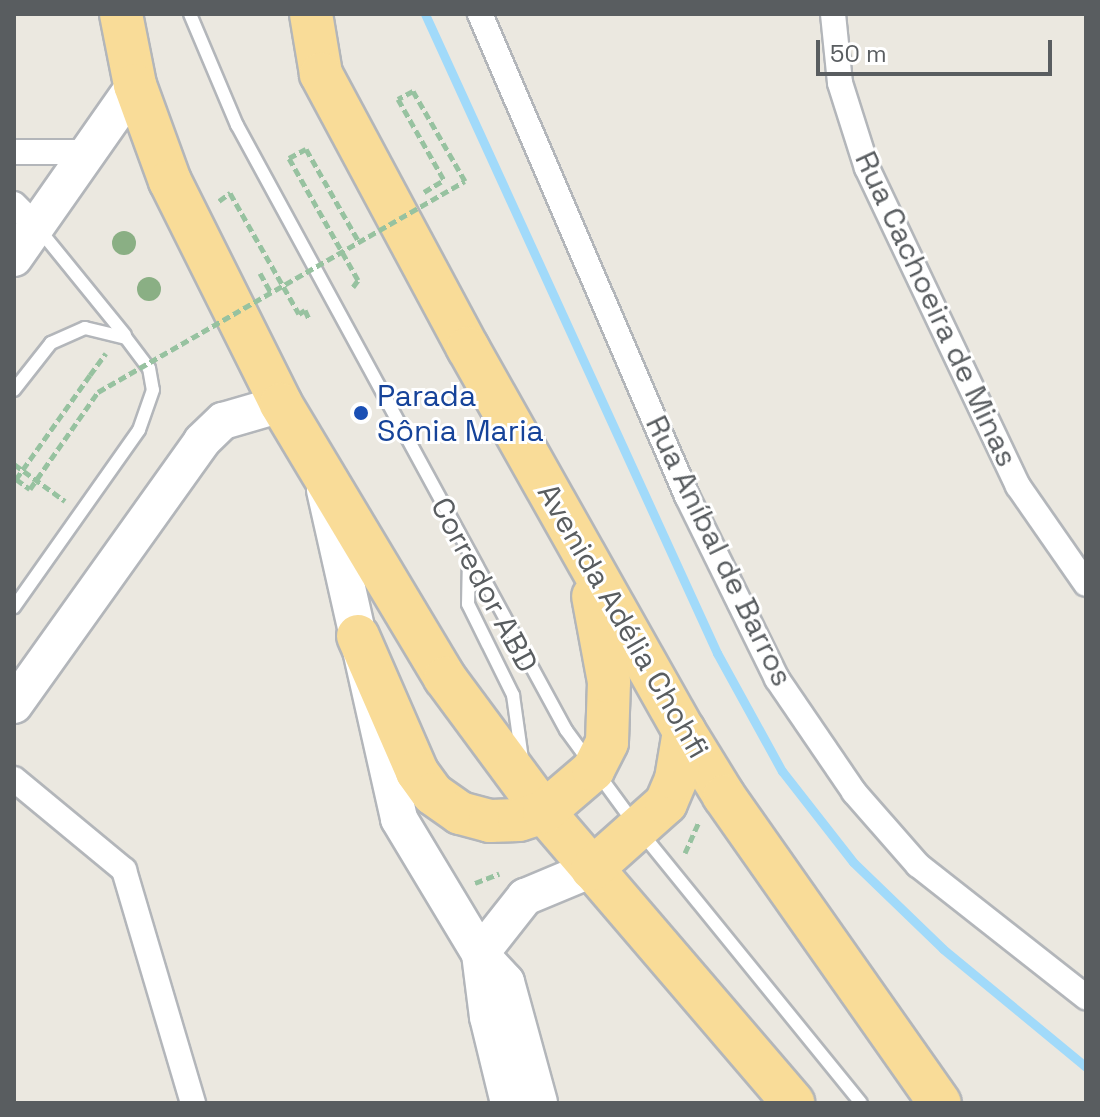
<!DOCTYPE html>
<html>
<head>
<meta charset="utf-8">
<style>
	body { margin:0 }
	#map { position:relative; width:1100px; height:1117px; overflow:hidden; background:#ebe8e0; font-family:"Space Grotesk",sans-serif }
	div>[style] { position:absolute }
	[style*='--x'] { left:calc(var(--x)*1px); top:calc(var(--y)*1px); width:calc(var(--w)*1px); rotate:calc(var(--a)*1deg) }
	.stream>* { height:9px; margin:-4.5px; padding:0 4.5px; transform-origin:4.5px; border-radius:4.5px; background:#a1dafa }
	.path>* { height:5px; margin-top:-2.5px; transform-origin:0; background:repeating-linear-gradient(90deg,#97c2a0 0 8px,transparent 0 12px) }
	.roads { filter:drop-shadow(2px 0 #b3b6ba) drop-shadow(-2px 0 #b3b6ba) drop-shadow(0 2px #b3b6ba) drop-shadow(0 -2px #b3b6ba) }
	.service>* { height:12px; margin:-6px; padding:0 6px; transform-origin:6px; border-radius:6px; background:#fff }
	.minor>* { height:24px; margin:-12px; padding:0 12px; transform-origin:12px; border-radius:12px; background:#fff }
	.secondary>* { height:36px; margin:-18px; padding:0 18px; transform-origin:18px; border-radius:18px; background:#fff }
	.trunk>* { height:42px; margin:-21px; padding:0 21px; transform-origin:21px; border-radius:21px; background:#f9dc98 }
	.path-bridge>* { height:5px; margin-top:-2.5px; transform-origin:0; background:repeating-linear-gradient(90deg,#97c2a0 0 8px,transparent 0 12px) }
	.trees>* { width:24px; height:24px; margin:-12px; border-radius:50%; background:#8aaf84 }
	.dots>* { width:22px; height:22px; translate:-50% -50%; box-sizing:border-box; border:4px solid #fff; border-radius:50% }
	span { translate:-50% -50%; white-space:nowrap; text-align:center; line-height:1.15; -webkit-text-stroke:6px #fff; paint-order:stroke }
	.street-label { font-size:30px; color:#595d60 }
	.transit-label { font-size:30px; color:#164399 }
	.left { translate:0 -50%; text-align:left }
	.frame { position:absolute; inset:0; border:16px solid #595d60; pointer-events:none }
	.scale { position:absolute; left:816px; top:40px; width:236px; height:36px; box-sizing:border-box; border:4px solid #595d60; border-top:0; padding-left:10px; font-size:24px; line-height:28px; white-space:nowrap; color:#595d60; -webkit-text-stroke:6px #fff; paint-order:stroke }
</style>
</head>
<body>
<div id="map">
	<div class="stream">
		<i style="--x:425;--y:14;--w:703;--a:65.44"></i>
		<i style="--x:717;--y:653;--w:135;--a:61.2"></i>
		<i style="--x:782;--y:771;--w:115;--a:52"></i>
		<i style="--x:853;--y:862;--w:125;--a:44"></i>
		<i style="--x:943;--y:949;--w:185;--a:39.5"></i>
	</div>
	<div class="path">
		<i style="--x:424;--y:192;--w:23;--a:-31"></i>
		<i style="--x:219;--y:201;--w:14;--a:-36"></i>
		<i style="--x:230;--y:193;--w:139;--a:60.3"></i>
		<i style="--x:299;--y:314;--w:7;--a:-34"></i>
		<i style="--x:305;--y:310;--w:10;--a:66"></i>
		<i style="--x:260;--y:273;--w:23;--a:61"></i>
		<i style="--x:353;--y:287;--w:9;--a:-54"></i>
		<i style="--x:358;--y:280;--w:140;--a:-119.5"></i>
		<i style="--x:289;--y:158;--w:19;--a:-28"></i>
		<i style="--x:306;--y:149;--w:107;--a:60.3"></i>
		<i style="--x:90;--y:375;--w:27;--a:-54"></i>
		<i style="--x:14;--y:464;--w:63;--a:36"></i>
		<i style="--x:685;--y:853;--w:34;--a:-66"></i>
		<i style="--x:475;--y:883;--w:26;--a:-21"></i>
	</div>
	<div class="roads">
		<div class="service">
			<i style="--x:190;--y:14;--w:121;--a:67.1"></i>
			<i style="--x:237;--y:125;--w:689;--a:61.46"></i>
			<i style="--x:566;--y:730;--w:125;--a:53.8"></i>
			<i style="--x:640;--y:831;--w:350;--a:50.9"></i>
			<i style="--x:38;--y:228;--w:138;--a:50.9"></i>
			<i style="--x:14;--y:390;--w:60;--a:-51.8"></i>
			<i style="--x:51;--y:343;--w:37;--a:-24"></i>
			<i style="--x:85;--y:328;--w:42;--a:13.7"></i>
			<i style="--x:126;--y:338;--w:38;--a:53"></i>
			<i style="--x:149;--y:368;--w:22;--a:80"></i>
			<i style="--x:153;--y:390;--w:42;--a:109.3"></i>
			<i style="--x:139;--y:430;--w:217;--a:125.2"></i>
			<i style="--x:469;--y:557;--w:47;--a:91.2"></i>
			<i style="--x:468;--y:604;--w:102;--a:63.7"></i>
			<i style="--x:513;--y:695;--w:65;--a:82"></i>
		</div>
		<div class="minor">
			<i style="--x:480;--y:14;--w:525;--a:66.76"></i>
			<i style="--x:687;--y:496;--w:204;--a:63.8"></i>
			<i style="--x:777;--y:679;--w:137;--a:55.7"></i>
			<i style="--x:854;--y:792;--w:97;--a:48.8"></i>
			<i style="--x:918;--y:865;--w:214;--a:38.2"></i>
			<i style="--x:833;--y:14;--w:69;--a:84.2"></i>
			<i style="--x:840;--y:83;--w:89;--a:72.4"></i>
			<i style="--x:867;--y:168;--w:352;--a:64.6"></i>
			<i style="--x:1018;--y:486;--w:119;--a:55.2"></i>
			<i style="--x:14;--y:152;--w:74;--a:0"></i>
			<i style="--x:14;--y:204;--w:31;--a:45"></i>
			<i style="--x:14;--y:779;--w:143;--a:39.6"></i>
			<i style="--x:124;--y:870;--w:243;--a:73.5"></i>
		</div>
		<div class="secondary">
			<i style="--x:14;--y:258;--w:211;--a:-55"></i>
			<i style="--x:325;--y:490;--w:337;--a:77.3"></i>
			<i style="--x:399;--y:819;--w:157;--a:59"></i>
			<i style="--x:480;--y:954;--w:38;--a:47"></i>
			<i style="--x:506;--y:982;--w:125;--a:74.7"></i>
			<i style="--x:14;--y:705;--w:324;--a:-54.5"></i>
			<i style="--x:202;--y:441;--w:29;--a:-44"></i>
			<i style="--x:223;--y:421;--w:60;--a:-16.3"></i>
			<i style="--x:509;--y:1103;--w:89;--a:-103.7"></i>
			<i style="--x:488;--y:1017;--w:64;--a:-97.2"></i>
			<i style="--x:480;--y:954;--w:73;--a:-51.7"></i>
			<i style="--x:525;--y:897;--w:73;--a:-22.7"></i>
		</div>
		<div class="trunk">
			<i style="--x:121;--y:14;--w:72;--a:78.8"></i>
			<i style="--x:135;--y:85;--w:102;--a:70"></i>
			<i style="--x:170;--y:181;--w:249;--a:63.5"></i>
			<i style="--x:281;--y:404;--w:319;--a:59.1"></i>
			<i style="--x:445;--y:678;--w:167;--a:53.5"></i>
			<i style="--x:544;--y:812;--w:383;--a:49.4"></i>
			<i style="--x:311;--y:14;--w:61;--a:80.5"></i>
			<i style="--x:321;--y:74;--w:311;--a:61.8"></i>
			<i style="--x:468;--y:348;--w:440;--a:60.6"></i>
			<i style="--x:684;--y:731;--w:76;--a:58.4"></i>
			<i style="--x:724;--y:796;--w:375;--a:54.9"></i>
			<i style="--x:358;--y:636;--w:148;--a:66.5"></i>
			<i style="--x:417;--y:772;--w:27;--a:54"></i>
			<i style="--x:433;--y:794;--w:33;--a:35"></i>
			<i style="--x:460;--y:813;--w:31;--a:15"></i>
			<i style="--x:490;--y:821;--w:29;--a:-2"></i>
			<i style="--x:519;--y:820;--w:26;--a:-18"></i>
			<i style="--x:544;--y:812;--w:65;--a:-40.6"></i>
			<i style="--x:593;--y:770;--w:31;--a:-63"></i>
			<i style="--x:607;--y:742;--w:60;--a:-88.1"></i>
			<i style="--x:609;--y:682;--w:87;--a:-100.5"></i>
			<i style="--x:592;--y:869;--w:99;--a:-41.7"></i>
			<i style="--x:666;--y:803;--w:26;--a:-67"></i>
			<i style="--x:676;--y:779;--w:49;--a:-80.5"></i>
		</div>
	</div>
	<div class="path-bridge">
		<i style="--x:90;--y:375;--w:128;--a:125.4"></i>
		<i style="--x:16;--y:479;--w:17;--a:36"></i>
		<i style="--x:30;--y:489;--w:118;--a:-55"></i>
		<i style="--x:98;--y:392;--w:423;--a:-29.9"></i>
		<i style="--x:465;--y:181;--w:104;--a:-120"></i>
		<i style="--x:413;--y:91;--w:17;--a:152"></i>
		<i style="--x:398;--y:99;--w:93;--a:60.4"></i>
	</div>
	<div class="trees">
		<i style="left:124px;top:243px"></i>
		<i style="left:149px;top:289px"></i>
	</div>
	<div class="dots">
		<i style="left:361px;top:413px;background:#1a4fb4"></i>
	</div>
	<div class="street-label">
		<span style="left:936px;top:309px;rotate:65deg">Rua Cachoeira de Minas</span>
		<span style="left:719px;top:551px;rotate:64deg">Rua Aníbal de Barros</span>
		<span style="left:484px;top:585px;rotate:62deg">Corredor ABD</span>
		<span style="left:623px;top:621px;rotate:60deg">Avenida Adélia Chohfi</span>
	</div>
	<div class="transit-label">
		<span class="left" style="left:377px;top:413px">Parada<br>Sônia Maria</span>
	</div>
	<div class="frame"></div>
	<div class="scale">50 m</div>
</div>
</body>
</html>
